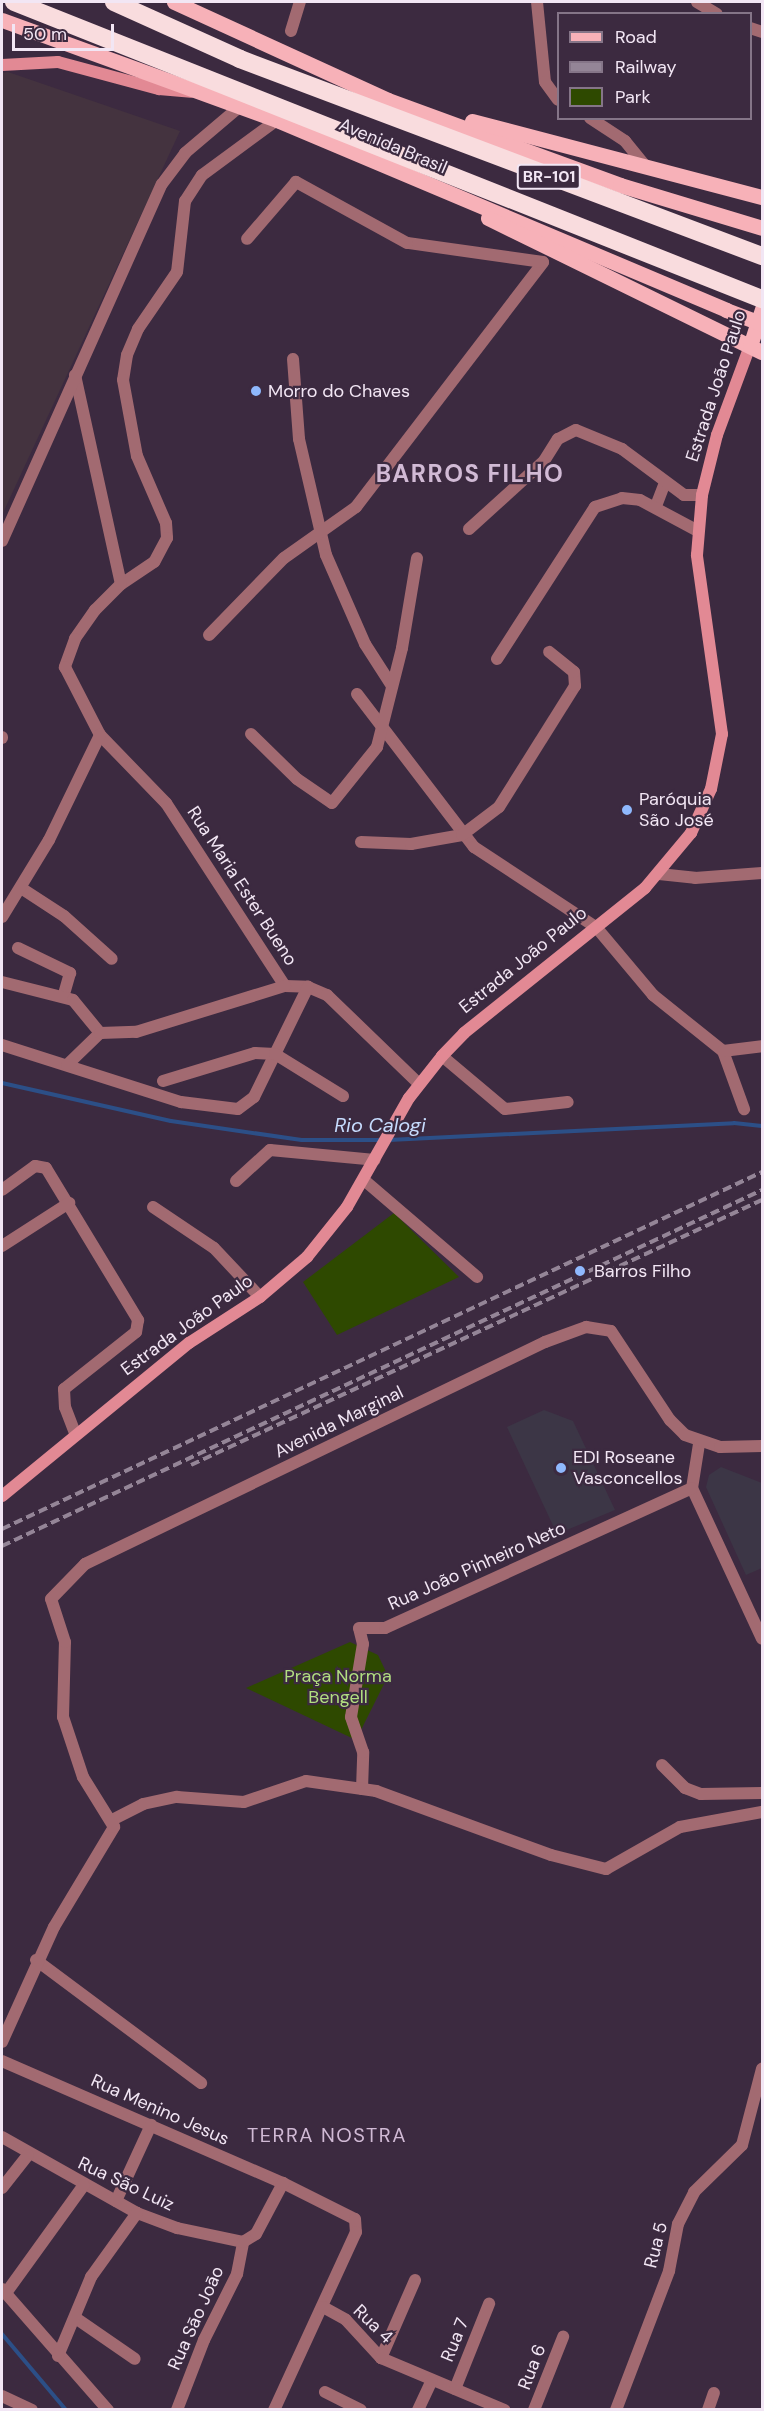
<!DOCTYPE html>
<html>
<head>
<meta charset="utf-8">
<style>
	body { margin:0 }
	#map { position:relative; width:764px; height:2411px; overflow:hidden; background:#3c2a40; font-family:"DM Sans",sans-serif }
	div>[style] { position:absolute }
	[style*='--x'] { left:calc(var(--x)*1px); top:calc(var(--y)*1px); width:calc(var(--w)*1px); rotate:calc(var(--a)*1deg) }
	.industrial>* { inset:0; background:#44333f }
	.education>* { inset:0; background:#3c3646 }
	.green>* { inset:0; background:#2e4900 }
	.stream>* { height:4px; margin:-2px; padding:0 2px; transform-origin:2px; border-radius:2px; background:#2c4f87 }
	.street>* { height:12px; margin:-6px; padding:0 6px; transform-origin:6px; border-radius:6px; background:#a26a71 }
	.secondary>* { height:12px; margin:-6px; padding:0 6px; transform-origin:6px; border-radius:6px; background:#e28994 }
	.primary>* { height:15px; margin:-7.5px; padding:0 7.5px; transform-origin:7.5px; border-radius:7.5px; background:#f7b1b8 }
	.highway>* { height:18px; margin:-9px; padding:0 9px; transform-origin:9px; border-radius:9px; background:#f9dcde }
	.rail>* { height:4px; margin-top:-2px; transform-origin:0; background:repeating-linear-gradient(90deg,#948597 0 9px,transparent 0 13.5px) }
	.primary-bridge>* { height:15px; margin:-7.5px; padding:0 7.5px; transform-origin:7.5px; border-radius:7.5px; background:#f7b1b8 }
	.dots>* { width:16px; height:16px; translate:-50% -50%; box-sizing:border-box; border:3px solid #3c2a40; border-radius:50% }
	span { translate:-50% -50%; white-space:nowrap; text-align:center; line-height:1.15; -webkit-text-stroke:4.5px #3c2a40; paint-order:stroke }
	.shield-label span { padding:2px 4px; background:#3c2a40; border:2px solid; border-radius:4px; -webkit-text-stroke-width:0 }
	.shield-label { font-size:16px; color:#f2e6f4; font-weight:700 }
	.street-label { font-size:18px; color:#f2e6f4 }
	.poi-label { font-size:18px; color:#f2e6f4 }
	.left { translate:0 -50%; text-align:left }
	.park-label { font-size:18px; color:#b2df81 }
	.water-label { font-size:20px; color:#c6dbfd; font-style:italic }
	.neighbourhood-label { font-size:20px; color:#d1bad5; letter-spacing:1.5px }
	.district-label { font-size:24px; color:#d1bad5; font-weight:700; letter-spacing:1.5px }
	.frame { position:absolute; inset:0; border:3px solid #f2e6f4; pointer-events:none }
	.legend { position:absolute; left:557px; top:12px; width:195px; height:108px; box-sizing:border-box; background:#3c2a40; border:2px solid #857588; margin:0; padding:8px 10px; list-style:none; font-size:18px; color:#f2e6f4 }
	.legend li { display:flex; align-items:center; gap:12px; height:30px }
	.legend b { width:30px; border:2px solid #857588 }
	.scale { position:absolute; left:12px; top:24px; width:102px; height:27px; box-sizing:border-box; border:3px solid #f2e6f4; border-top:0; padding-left:8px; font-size:18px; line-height:21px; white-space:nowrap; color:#f2e6f4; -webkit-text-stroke:4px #3c2a40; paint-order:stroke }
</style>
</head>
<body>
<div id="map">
	<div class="industrial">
		<i style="clip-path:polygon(8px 72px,180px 131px,2px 515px,2px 73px)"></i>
	</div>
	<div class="education">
		<i style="clip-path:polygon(544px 1410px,573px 1421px,615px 1510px,557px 1534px,507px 1427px)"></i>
		<i style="clip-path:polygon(721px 1467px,762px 1483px,762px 1568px,746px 1575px,706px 1487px,709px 1475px)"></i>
	</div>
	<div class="green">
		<i style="clip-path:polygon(394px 1213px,459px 1277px,337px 1335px,303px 1282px)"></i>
		<i style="clip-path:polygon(350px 1642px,378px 1655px,388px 1676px,356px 1740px,246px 1688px)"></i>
	</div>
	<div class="stream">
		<i style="--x:2;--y:1083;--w:173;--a:12.7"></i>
		<i style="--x:171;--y:1121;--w:132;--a:8.3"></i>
		<i style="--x:302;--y:1140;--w:79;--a:0"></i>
		<i style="--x:389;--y:1140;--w:345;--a:-2.8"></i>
		<i style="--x:734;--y:1123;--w:28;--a:6"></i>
		<i style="--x:2;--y:2334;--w:99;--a:49.9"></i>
	</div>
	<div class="street">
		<i style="--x:537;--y:2;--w:80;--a:84.3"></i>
		<i style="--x:545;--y:82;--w:22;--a:54"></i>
		<i style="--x:697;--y:2;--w:23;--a:31"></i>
		<i style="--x:750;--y:28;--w:13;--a:18"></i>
		<i style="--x:291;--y:31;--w:30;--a:-73"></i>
		<i style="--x:590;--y:118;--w:42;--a:33.3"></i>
		<i style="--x:625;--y:141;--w:32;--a:51"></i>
		<i style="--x:277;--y:120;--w:93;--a:143.7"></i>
		<i style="--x:202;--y:175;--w:31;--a:123"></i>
		<i style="--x:185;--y:201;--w:71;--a:96.4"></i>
		<i style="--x:177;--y:272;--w:69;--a:124.4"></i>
		<i style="--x:138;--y:329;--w:28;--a:113"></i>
		<i style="--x:127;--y:355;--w:25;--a:99"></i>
		<i style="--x:123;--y:380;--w:77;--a:79.6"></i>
		<i style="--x:137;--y:456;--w:73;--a:66.6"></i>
		<i style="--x:166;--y:523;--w:15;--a:86"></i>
		<i style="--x:167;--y:538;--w:27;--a:118"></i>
		<i style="--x:154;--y:562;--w:40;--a:146"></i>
		<i style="--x:121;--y:584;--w:37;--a:135"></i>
		<i style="--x:95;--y:610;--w:35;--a:125"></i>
		<i style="--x:75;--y:639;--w:30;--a:110"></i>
		<i style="--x:65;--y:667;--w:76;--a:62.8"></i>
		<i style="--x:100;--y:735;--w:95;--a:45.9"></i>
		<i style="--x:166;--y:803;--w:218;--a:57"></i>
		<i style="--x:285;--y:986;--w:23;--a:2"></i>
		<i style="--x:308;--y:987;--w:21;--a:23"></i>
		<i style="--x:327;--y:995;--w:127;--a:44"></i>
		<i style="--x:293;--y:359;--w:80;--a:85.7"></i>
		<i style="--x:299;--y:439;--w:119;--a:76.9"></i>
		<i style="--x:326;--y:555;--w:97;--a:66.3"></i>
		<i style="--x:365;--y:644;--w:50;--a:57.3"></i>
		<i style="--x:75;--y:375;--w:214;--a:77.6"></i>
		<i style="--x:656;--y:506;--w:25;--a:-69"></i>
		<i style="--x:469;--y:529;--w:101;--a:-42.2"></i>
		<i style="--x:544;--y:461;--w:26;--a:-58"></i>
		<i style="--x:558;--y:439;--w:20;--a:-27"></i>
		<i style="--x:576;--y:430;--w:50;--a:22.4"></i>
		<i style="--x:622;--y:449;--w:77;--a:36.6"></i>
		<i style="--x:684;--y:495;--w:18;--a:0"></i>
		<i style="--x:2;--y:541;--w:391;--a:-65.9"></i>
		<i style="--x:162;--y:184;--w:39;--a:-53"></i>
		<i style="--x:185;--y:153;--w:70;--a:-40.3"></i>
		<i style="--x:209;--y:635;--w:107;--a:-45.8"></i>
		<i style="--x:284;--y:558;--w:88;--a:-35.3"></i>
		<i style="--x:356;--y:507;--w:308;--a:-52.6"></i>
		<i style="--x:543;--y:262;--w:137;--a:-172"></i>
		<i style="--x:407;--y:243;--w:127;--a:-151.2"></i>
		<i style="--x:296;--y:182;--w:75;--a:130.7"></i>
		<i style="--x:497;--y:659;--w:181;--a:-57.2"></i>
		<i style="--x:595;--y:507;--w:28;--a:-18"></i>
		<i style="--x:622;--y:498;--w:18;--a:6"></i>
		<i style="--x:640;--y:500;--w:66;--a:28.1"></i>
		<i style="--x:357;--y:694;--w:193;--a:52.6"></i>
		<i style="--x:474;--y:847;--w:146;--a:33.3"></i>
		<i style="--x:596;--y:927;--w:89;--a:50"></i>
		<i style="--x:653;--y:995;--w:90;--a:38.7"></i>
		<i style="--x:723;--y:1051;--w:62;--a:70.1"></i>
		<i style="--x:251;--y:734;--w:64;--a:44.4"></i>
		<i style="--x:297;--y:779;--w:42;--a:34.4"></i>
		<i style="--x:332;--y:803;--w:72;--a:-51.2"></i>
		<i style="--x:377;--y:747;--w:102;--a:-75.8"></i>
		<i style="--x:402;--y:648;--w:91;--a:-80.5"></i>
		<i style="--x:2;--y:737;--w:1;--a:90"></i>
		<i style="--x:361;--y:842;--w:50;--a:2.3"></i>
		<i style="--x:411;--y:844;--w:52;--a:-10"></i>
		<i style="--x:462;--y:835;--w:46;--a:-37.1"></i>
		<i style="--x:499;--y:807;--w:143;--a:-57.9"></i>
		<i style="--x:575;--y:686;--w:14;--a:-94"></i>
		<i style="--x:574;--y:672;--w:32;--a:-141"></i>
		<i style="--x:659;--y:874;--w:36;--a:6"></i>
		<i style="--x:695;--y:878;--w:67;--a:-4.3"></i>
		<i style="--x:21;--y:888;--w:51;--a:33.1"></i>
		<i style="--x:64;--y:916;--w:64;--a:41.9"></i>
		<i style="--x:2;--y:917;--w:90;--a:-58.6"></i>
		<i style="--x:49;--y:840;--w:117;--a:-64.1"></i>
		<i style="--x:18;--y:948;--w:58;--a:25.7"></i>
		<i style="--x:70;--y:973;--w:25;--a:106"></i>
		<i style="--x:2;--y:982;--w:73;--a:14.2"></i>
		<i style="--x:73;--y:1000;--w:43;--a:50.7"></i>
		<i style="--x:2;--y:1045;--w:188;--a:17.7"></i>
		<i style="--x:181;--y:1102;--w:57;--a:7"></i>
		<i style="--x:238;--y:1109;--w:20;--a:-37"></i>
		<i style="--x:254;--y:1097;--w:123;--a:-63.9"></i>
		<i style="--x:723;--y:1051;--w:39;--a:-7"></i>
		<i style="--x:442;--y:1056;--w:82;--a:40.1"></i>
		<i style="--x:505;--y:1109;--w:63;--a:-6.3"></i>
		<i style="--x:67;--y:1065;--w:46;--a:-44.1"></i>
		<i style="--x:100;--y:1033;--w:36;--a:-2"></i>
		<i style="--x:136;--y:1032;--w:156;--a:-17.2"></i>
		<i style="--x:163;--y:1081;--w:96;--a:-16.9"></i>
		<i style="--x:255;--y:1053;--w:20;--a:3"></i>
		<i style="--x:275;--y:1054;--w:80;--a:31.7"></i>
		<i style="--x:364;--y:1180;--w:149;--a:40.6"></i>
		<i style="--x:236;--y:1181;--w:46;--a:-42.4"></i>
		<i style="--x:270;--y:1150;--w:105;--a:5.4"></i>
		<i style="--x:2;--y:1190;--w:41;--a:-36"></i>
		<i style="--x:35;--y:1166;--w:11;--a:10"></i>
		<i style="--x:46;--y:1168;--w:178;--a:58.8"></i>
		<i style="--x:138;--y:1320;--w:12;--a:99"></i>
		<i style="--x:136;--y:1332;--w:92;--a:141.6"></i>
		<i style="--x:64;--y:1389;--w:18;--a:87"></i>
		<i style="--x:65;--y:1407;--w:30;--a:69"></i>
		<i style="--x:153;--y:1207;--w:73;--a:33.9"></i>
		<i style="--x:214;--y:1248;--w:67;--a:46.8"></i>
		<i style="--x:2;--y:1246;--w:80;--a:-32.7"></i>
		<i style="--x:699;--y:1444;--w:45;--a:99"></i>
		<i style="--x:692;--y:1488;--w:166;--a:65.1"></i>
		<i style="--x:662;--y:1765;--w:33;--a:45"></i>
		<i style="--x:685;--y:1788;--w:17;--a:21"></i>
		<i style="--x:701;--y:1794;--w:61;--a:-0.9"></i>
		<i style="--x:362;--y:1789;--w:37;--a:-88"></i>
		<i style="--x:363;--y:1752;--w:37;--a:-109"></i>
		<i style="--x:351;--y:1717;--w:74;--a:-80.7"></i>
		<i style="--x:363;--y:1644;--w:16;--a:-104"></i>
		<i style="--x:359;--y:1628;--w:26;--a:0"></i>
		<i style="--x:385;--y:1628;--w:337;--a:-24.5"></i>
		<i style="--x:112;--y:1820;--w:35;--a:-27"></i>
		<i style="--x:143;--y:1804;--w:35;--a:-12"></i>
		<i style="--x:177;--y:1797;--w:67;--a:4.3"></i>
		<i style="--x:244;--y:1802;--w:65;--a:-18.7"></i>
		<i style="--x:306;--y:1781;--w:71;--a:8.1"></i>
		<i style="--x:376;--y:1791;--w:186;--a:20.1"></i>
		<i style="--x:551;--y:1855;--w:57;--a:14.3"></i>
		<i style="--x:606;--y:1869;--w:85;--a:-29.6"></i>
		<i style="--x:680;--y:1827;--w:83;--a:-10.4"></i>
		<i style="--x:36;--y:1960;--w:206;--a:36.7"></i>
		<i style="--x:2;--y:2042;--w:126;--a:-65.7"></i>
		<i style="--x:54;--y:1927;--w:117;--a:-59"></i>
		<i style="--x:114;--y:1827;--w:59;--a:-121.8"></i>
		<i style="--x:83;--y:1777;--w:63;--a:-108.4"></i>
		<i style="--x:63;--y:1717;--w:75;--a:-88.5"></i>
		<i style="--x:65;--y:1642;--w:45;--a:-108"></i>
		<i style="--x:51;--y:1599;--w:49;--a:-45.8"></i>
		<i style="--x:85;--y:1564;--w:511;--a:-25.76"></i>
		<i style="--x:545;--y:1342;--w:44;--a:-20.1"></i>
		<i style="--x:586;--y:1327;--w:25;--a:9"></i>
		<i style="--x:611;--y:1331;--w:107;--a:56.5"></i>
		<i style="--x:670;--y:1420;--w:21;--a:45"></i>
		<i style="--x:685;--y:1435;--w:37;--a:19"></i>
		<i style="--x:720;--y:1447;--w:42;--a:-1.4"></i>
		<i style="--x:2;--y:2061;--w:306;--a:23.5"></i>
		<i style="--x:283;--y:2183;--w:80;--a:26.6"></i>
		<i style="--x:355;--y:2219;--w:13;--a:86"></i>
		<i style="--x:356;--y:2232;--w:196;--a:114.7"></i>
		<i style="--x:2;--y:2137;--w:155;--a:29.4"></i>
		<i style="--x:137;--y:2213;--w:43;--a:20.6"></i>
		<i style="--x:177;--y:2228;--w:67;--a:12"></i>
		<i style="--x:2;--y:2188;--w:42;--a:-51.8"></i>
		<i style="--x:116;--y:2201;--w:84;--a:-65.3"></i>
		<i style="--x:2;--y:2289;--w:161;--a:48.8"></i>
		<i style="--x:6;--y:2293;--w:133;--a:-54.2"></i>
		<i style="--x:323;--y:2307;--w:26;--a:29"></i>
		<i style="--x:346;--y:2320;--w:52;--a:47.4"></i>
		<i style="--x:381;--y:2358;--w:134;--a:22.8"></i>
		<i style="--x:77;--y:2319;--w:70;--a:34.6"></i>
		<i style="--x:58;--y:2356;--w:86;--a:-67.3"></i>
		<i style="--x:91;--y:2277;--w:79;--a:-54.3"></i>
		<i style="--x:381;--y:2358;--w:85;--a:-66.4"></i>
		<i style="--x:455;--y:2389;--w:92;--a:-68.2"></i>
		<i style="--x:325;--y:2392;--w:40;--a:26.6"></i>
		<i style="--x:2;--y:2396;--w:33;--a:25"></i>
		<i style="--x:177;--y:2410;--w:75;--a:-68.9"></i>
		<i style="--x:204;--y:2340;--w:74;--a:-63.4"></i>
		<i style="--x:237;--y:2274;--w:33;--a:-79"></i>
		<i style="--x:243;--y:2242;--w:15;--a:-32"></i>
		<i style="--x:256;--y:2234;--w:58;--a:-62.1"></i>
		<i style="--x:418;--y:2410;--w:33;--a:-65"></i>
		<i style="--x:534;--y:2410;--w:79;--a:-68.3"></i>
		<i style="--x:616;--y:2410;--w:149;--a:-69.1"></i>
		<i style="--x:669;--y:2271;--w:48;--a:-79.2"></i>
		<i style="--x:678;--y:2224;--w:36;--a:-63"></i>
		<i style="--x:694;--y:2192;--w:67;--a:-44.4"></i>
		<i style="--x:742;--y:2145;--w:79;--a:-75.3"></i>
		<i style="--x:708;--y:2410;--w:18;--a:-71"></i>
	</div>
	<div class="secondary">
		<i style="--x:2;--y:65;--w:56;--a:-3.1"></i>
		<i style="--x:58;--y:62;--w:105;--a:15"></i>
		<i style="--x:159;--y:89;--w:32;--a:5"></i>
		<i style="--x:2;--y:1496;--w:242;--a:-39.3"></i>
		<i style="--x:189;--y:1343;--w:85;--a:-32.9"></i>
		<i style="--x:260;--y:1297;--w:62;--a:-40.4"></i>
		<i style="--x:307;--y:1257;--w:64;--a:-51.3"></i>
		<i style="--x:347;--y:1207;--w:125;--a:-60.4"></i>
		<i style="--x:409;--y:1098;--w:53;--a:-51.8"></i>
		<i style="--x:442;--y:1056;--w:32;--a:-46"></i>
		<i style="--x:464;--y:1033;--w:232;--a:-38.7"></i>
		<i style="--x:645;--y:888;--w:72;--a:-50.1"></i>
		<i style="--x:691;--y:833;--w:48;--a:-65.6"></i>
		<i style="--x:711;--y:789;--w:56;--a:-78.7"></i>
		<i style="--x:722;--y:734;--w:181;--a:-98"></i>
		<i style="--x:697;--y:555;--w:60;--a:-85.2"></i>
		<i style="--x:702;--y:495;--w:62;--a:-76"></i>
		<i style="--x:717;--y:435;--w:95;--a:-69.7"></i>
	</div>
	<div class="primary">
		<i style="--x:174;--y:2;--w:235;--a:24.6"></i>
		<i style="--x:388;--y:100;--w:247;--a:20.1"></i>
		<i style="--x:620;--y:185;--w:148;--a:16.8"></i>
		<i style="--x:2;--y:20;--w:293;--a:20"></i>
		<i style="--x:277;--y:120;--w:488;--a:22.9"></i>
		<i style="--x:472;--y:121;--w:300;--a:14.7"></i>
		<i style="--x:488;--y:218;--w:305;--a:26.1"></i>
		<i style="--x:750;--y:346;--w:40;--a:-72"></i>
	</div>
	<div class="highway">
		<i style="--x:14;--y:2;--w:805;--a:21.66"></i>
		<i style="--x:114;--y:2;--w:138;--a:24.3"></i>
		<i style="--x:240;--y:59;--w:558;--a:20.68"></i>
	</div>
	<div class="rail">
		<i style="--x:191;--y:1465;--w:629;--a:-24.9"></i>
		<i style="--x:2;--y:1529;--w:840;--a:-25.16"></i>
		<i style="--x:2;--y:1546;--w:839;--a:-25.1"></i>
	</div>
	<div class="primary-bridge">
		<i style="--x:726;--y:310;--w:39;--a:21"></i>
	</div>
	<div class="dots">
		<i style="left:256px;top:391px;background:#8fb8fd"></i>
		<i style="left:627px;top:810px;background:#8fb8fd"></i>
		<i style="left:580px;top:1271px;background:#8fb8fd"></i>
		<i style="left:561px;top:1468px;background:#8fb8fd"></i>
	</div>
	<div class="shield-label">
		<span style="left:549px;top:177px">BR-101</span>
	</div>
	<div class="street-label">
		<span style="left:393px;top:146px;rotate:23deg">Avenida Brasil</span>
		<span style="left:716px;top:386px;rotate:-72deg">Estrada João Paulo</span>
		<span style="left:242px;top:886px;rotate:57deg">Rua Maria Ester Bueno</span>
		<span style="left:523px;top:960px;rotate:-39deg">Estrada João Paulo</span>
		<span style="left:187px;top:1325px;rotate:-36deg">Estrada João Paulo</span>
		<span style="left:339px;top:1422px;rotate:-26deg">Avenida Marginal</span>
		<span style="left:477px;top:1566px;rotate:-24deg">Rua João Pinheiro Neto</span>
		<span style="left:160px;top:2110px;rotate:24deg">Rua Menino Jesus</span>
		<span style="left:126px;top:2184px;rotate:25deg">Rua São Luiz</span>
		<span style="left:656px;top:2245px;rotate:-76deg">Rua 5</span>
		<span style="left:196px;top:2318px;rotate:-66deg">Rua Sāo Joāo</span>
		<span style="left:373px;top:2324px;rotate:44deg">Rua 4</span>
		<span style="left:455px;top:2340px;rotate:-68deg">Rua 7</span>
		<span style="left:532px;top:2367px;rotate:-69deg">Rua 6</span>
	</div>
	<div class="poi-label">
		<span class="left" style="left:268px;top:391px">Morro do Chaves</span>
		<span class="left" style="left:639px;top:810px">Paróquia<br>São José</span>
		<span class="left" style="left:594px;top:1271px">Barros Filho</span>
		<span class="left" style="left:573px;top:1468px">EDI Roseane<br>Vasconcellos</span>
	</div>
	<div class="park-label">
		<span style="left:338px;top:1687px">Praça Norma<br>Bengell</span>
	</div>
	<div class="water-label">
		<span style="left:380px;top:1125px">Rio Calogi</span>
	</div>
	<div class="neighbourhood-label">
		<span style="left:327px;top:2135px">TERRA NOSTRA</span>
	</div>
	<div class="district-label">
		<span style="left:470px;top:474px">BARROS FILHO</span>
	</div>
	<div class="frame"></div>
	<ul class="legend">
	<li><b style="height:8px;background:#f7b1b8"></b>Road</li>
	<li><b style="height:8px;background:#948597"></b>Railway</li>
	<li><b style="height:16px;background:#2e4900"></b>Park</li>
	</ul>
	<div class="scale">50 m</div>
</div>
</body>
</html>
